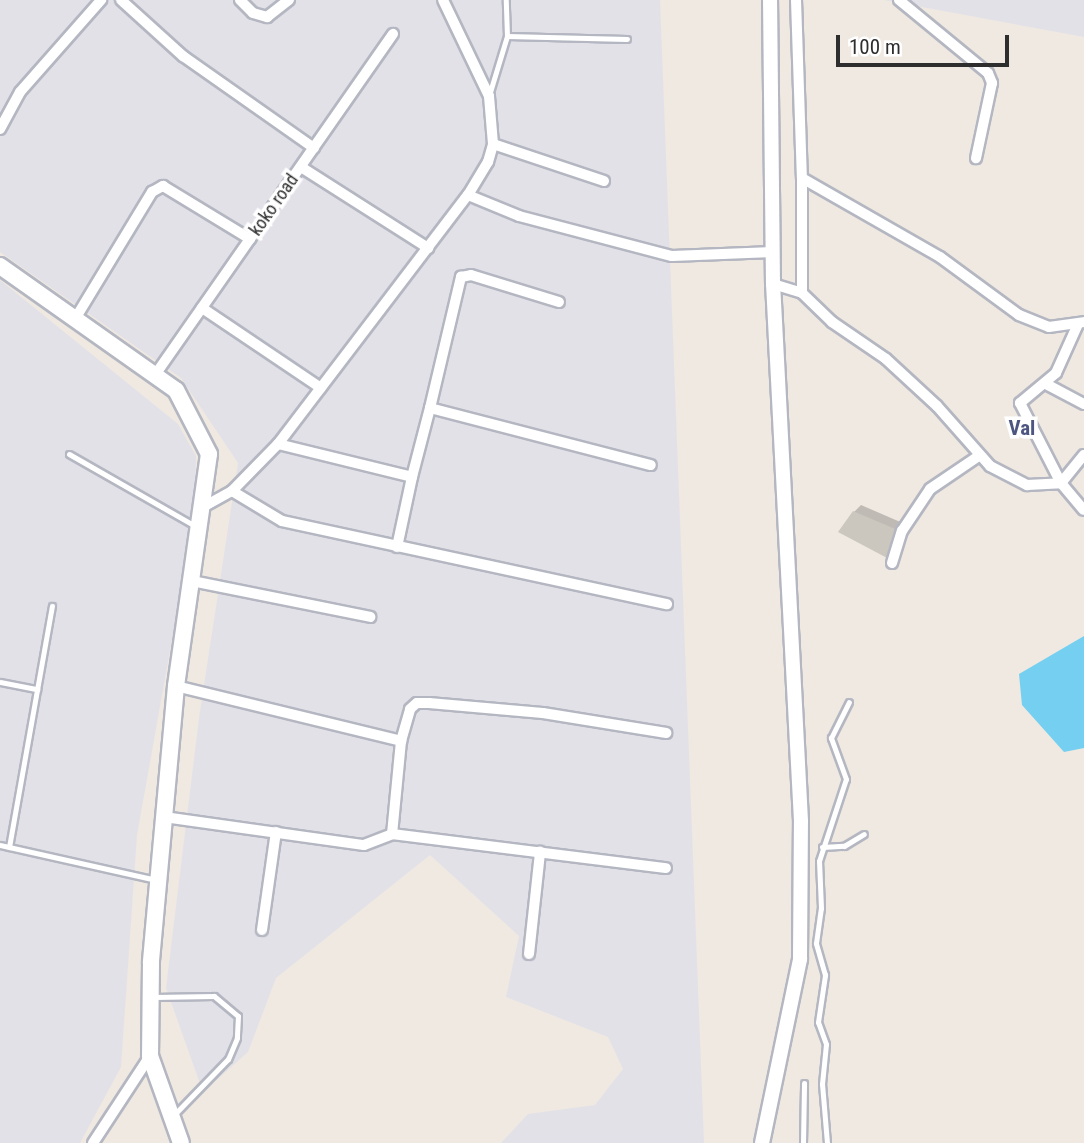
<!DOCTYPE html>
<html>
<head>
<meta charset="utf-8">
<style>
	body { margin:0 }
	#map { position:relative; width:1084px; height:1143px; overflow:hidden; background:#efe9e1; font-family:"Roboto Condensed",sans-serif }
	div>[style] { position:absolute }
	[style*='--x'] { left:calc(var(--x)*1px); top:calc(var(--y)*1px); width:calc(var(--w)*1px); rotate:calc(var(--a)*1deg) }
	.industrial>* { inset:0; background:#e3e1e8 }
	.water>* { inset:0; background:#75cff0 }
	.shadow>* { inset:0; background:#0003 }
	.building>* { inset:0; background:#cbc7bf }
	.roads { filter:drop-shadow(2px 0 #b4b7c1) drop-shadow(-2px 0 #b4b7c1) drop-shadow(0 2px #b4b7c1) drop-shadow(0 -2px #b4b7c1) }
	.service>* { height:5px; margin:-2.5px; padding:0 2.5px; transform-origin:2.5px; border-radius:2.5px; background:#fff }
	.minor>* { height:10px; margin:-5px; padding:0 5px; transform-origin:5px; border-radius:5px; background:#fff }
	.tertiary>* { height:14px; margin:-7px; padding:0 7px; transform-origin:7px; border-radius:7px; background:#fff }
	.secondary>* { height:16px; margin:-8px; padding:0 8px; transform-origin:8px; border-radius:8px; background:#fff }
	span { translate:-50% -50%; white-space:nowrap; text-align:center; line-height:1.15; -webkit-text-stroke:7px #fff; paint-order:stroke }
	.street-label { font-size:18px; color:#2e2e2e }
	.quarter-label { font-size:21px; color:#4d5680; font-weight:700 }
	.scale { position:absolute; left:836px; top:35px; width:173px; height:32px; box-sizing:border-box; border:4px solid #2e2e2e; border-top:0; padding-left:9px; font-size:21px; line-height:24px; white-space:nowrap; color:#2e2e2e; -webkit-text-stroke:5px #fff; paint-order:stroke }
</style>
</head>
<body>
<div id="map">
	<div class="industrial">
		<i style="clip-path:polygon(0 0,660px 0,704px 1143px,501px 1143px,528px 1114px,595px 1105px,623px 1069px,608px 1037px,506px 997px,519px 936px,430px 855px,276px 978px,248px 1052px,203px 1092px,166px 988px,199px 718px,238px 463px,181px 378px,0 252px)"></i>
		<i style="clip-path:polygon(884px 0,1084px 0,1084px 37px)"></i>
		<i style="clip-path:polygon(0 280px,178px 424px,196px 456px,195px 511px,137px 835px,121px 1067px,80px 1143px,0 1143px)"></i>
	</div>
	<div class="water">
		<i style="clip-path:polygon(1084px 636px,1084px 748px,1064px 752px,1022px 705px,1019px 674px)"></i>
	</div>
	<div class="shadow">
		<i style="clip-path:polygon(861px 505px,905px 524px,895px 550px,854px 512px)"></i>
	</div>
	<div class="building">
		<i style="clip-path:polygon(853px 511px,900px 531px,889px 559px,838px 532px)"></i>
	</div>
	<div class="roads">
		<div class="service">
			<i style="--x:507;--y:36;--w:120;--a:1.4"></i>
			<i style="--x:490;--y:92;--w:59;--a:-73.1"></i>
			<i style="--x:507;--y:36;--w:36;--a:-92"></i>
			<i style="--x:69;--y:454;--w:147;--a:29.7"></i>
			<i style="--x:0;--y:682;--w:38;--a:11"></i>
			<i style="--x:0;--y:845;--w:160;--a:12.6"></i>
			<i style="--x:9;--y:847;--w:245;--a:-79.9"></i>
			<i style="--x:822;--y:847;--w:22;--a:-3"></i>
			<i style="--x:844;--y:846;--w:23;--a:-31"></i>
			<i style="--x:154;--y:997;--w:60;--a:-1"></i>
			<i style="--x:214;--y:996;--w:31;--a:40"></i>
			<i style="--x:238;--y:1016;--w:22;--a:93"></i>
			<i style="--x:237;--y:1038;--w:23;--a:113"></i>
			<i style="--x:228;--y:1059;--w:78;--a:134"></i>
			<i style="--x:803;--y:1143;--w:60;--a:-89"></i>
			<i style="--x:827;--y:1143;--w:59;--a:-94.8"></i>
			<i style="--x:822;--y:1084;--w:40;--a:-84.3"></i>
			<i style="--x:826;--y:1044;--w:23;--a:-110"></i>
			<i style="--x:818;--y:1022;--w:48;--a:-81.5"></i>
			<i style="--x:825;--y:975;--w:33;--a:-106"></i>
			<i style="--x:816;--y:943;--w:35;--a:-82"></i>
			<i style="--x:821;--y:908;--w:47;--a:-92.4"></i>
			<i style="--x:819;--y:861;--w:86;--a:-71.8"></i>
			<i style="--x:846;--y:779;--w:44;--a:-110.1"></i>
			<i style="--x:831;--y:738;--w:40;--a:-63.4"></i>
		</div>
		<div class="minor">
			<i style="--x:121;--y:0;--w:84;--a:42.1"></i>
			<i style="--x:183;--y:56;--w:160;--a:35.1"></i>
			<i style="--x:240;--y:0;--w:18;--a:45"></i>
			<i style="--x:253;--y:13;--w:15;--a:16"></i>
			<i style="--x:267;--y:17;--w:28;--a:-38"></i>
			<i style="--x:796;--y:0;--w:178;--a:88.1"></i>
			<i style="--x:899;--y:0;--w:115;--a:39.4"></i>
			<i style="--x:988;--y:73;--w:11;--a:68"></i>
			<i style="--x:992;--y:83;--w:77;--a:102"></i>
			<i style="--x:0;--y:129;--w:42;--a:-61.6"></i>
			<i style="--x:20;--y:92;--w:123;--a:-48.6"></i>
			<i style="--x:493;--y:144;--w:117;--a:18.4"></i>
			<i style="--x:301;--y:167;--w:151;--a:32.5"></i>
			<i style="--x:468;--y:195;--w:55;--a:22.4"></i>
			<i style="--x:519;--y:216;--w:158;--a:14.7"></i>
			<i style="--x:672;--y:256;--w:101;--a:-2.3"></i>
			<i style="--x:773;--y:284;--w:30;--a:17"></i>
			<i style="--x:802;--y:293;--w:42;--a:44"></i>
			<i style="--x:832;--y:322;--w:65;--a:34.4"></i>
			<i style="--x:886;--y:359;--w:69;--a:42.7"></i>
			<i style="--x:937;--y:406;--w:80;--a:48.5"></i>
			<i style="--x:990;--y:466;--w:42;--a:27.2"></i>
			<i style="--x:1027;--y:485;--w:34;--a:-3"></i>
			<i style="--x:1061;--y:483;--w:36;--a:-51"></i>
			<i style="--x:802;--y:293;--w:115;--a:-90"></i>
			<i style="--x:802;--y:178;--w:159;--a:29.8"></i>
			<i style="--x:940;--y:257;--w:98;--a:36.3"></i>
			<i style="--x:1019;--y:315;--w:32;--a:22"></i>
			<i style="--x:1049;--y:327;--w:35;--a:-8"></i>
			<i style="--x:202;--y:308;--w:143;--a:33.9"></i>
			<i style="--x:75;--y:319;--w:149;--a:-58.8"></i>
			<i style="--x:152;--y:192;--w:13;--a:-29"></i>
			<i style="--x:163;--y:186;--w:102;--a:31.3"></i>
			<i style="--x:1078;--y:324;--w:54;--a:114.2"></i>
			<i style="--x:1056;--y:373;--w:47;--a:140.2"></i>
			<i style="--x:1020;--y:403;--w:90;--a:62.9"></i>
			<i style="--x:1061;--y:483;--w:35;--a:50"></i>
			<i style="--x:155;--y:375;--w:416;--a:-55.1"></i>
			<i style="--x:1046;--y:384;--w:43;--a:27.8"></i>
			<i style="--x:430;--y:408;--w:135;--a:-76.7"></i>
			<i style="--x:461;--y:277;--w:10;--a:-11"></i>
			<i style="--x:471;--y:275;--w:92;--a:17.1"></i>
			<i style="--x:278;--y:444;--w:138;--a:13.8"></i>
			<i style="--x:412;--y:477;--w:71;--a:-75.4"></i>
			<i style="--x:430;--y:408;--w:228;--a:14.5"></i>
			<i style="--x:232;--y:491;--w:58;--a:31"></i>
			<i style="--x:282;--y:521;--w:394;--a:12.2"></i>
			<i style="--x:203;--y:507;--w:33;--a:-29"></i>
			<i style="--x:232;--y:491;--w:66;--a:-45.6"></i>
			<i style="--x:278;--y:444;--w:313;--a:-52.7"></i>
			<i style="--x:468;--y:195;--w:39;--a:-59"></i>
			<i style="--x:488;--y:162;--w:19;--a:-74"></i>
			<i style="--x:493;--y:144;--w:48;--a:-94.8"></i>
			<i style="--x:489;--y:96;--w:106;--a:-115.6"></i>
			<i style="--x:397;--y:547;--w:72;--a:-77.9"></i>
			<i style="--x:892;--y:563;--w:34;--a:-73"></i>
			<i style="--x:902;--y:531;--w:50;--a:-56.3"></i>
			<i style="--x:930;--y:489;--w:60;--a:-34.2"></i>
			<i style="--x:192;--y:581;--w:182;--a:11.4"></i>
			<i style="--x:176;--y:686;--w:232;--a:13.7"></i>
			<i style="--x:401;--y:741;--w:93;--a:95.5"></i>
			<i style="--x:401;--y:741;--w:33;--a:-74"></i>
			<i style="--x:410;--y:709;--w:9;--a:-41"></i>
			<i style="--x:417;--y:703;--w:12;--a:0"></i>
			<i style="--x:429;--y:703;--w:114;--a:5"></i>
			<i style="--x:543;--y:713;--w:125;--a:9.2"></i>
			<i style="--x:164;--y:817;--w:202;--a:8"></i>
			<i style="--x:364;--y:845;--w:30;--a:-21"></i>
			<i style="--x:392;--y:834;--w:276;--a:7.1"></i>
			<i style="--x:262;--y:930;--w:99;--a:-81.9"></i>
			<i style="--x:529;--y:954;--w:103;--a:-83.8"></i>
			<i style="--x:93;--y:1143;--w:104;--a:-56.8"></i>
		</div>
		<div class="tertiary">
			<i style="--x:762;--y:1143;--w:188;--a:-78.3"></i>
			<i style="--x:800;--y:959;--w:138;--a:-89.6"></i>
			<i style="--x:801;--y:821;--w:538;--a:-92.98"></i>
			<i style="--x:773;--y:284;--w:284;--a:-90.6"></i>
		</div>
		<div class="secondary">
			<i style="--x:0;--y:266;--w:215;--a:35.2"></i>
			<i style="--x:176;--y:390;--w:72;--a:62.7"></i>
			<i style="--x:209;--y:454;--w:234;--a:98.1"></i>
			<i style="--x:176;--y:686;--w:278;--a:95.2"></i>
			<i style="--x:151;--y:963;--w:93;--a:90.6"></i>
			<i style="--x:150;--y:1056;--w:92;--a:70.4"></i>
		</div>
	</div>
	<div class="street-label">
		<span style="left:274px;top:205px;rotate:-55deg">koko road</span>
	</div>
	<div class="quarter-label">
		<span style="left:1022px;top:428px">Val</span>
	</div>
	<div class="scale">100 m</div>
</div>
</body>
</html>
